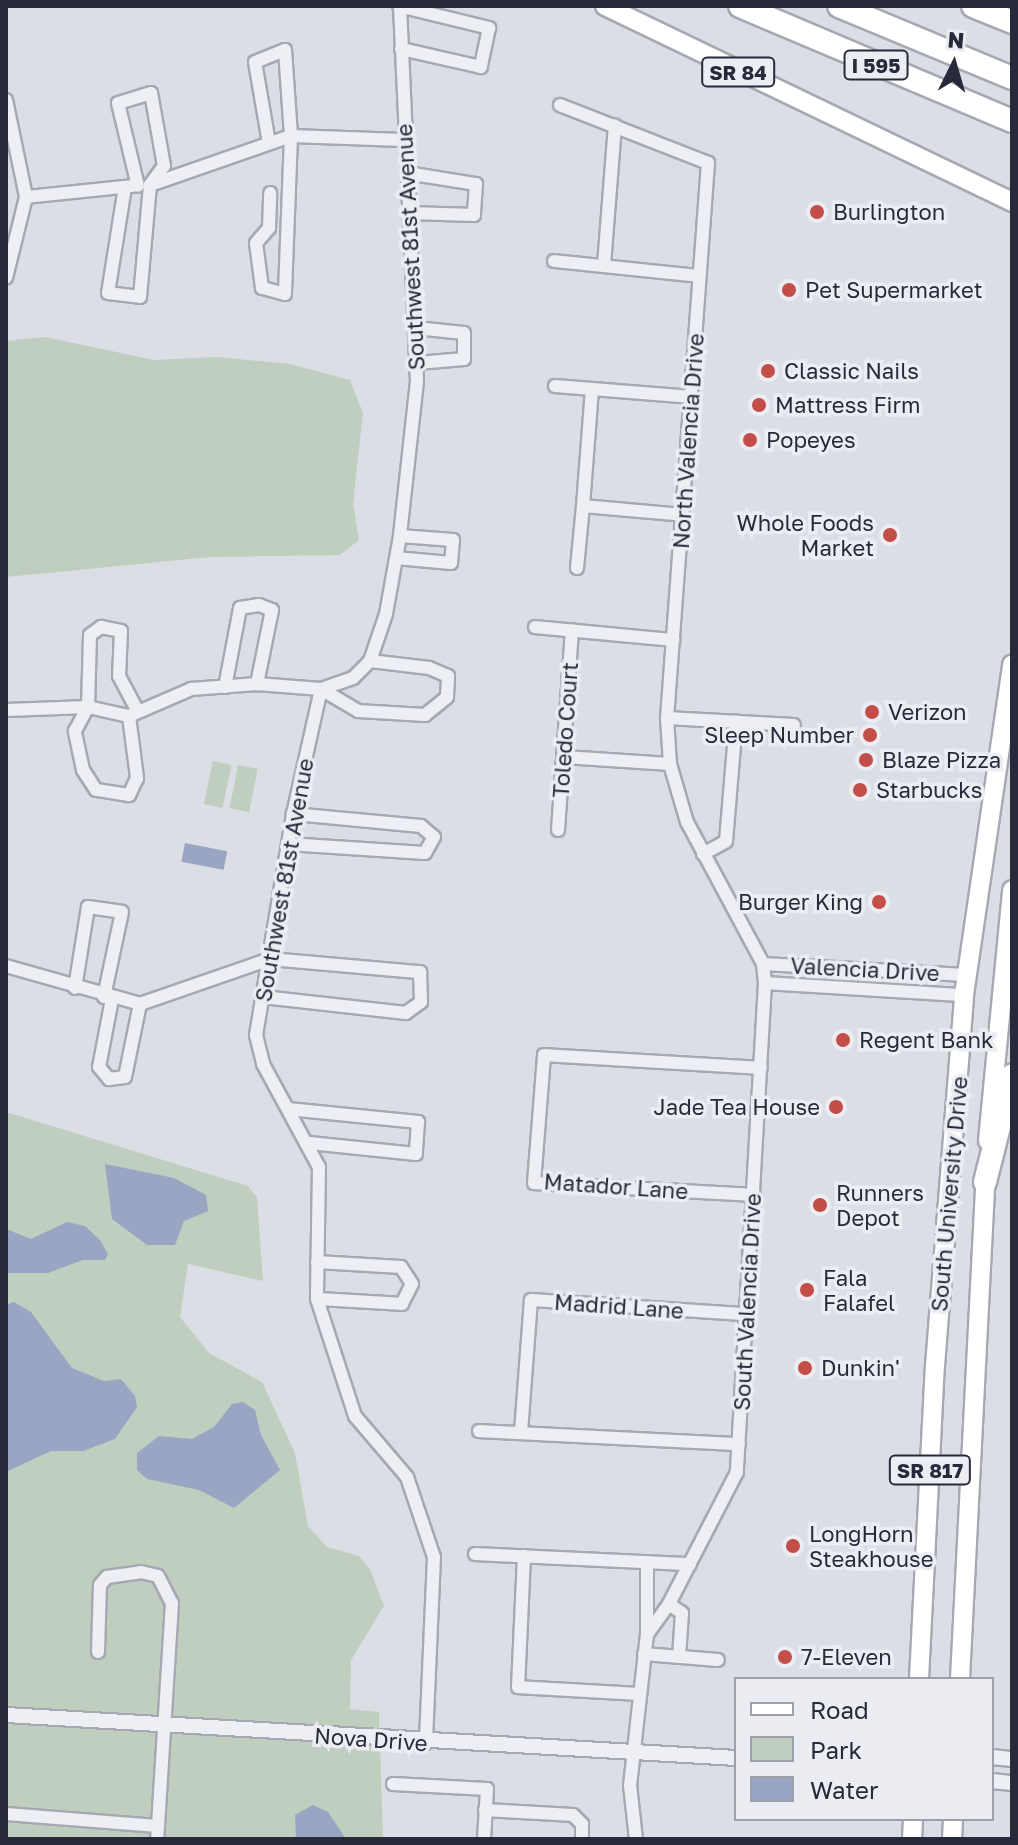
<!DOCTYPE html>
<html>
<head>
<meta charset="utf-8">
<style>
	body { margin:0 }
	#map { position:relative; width:1018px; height:1845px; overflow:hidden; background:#dcdee5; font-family:"Golos Text",sans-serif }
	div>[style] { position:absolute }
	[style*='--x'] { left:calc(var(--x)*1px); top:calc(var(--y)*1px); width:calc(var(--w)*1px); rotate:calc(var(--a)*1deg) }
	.green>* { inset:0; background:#bfcebe; transform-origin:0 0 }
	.water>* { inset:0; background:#99a5c3; transform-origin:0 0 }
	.roads { filter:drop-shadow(2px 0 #a6a8b2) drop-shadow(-2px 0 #a6a8b2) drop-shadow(0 2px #a6a8b2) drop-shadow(0 -2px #a6a8b2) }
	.minor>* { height:12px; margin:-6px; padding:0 6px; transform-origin:6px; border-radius:6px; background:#eeeff4 }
	.tertiary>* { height:14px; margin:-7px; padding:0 7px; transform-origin:7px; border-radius:7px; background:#eeeff4 }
	.primary>* { height:18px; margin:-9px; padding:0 9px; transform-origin:9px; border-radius:9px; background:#fff }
	.motorway>* { height:22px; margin:-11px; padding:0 11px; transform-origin:11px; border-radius:11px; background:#fff }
	.dots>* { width:22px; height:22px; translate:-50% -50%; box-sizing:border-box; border:4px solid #ebedf3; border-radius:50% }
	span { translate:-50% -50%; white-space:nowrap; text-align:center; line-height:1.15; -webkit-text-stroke:7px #ebedf3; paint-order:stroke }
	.shield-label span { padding:2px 6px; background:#ebedf3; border:2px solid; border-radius:6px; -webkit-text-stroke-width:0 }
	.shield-label { font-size:20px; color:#272a3a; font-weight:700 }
	.poi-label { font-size:22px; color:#272a3a }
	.left { translate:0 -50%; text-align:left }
	.right { translate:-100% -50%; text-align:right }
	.street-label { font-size:22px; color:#272a3a }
	.frame { position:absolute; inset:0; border:8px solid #272a3a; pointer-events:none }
	.legend { position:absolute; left:734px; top:1677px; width:260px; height:144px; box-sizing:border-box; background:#ebedf3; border:2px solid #9d9fa9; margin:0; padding:10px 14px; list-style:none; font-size:24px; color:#272a3a }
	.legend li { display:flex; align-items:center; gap:16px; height:40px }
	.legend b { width:40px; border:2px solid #9d9fa9 }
	.north { position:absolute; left:914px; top:24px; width:80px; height:80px; -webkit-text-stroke:6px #ebedf3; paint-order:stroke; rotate:5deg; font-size:22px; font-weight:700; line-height:32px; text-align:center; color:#272a3a }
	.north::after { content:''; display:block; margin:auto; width:28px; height:36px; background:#272a3a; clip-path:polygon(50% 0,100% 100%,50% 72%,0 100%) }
</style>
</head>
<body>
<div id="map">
	<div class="green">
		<i style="clip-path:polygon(45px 337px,154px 360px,216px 357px,290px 364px,350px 380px,363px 413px,353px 504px,359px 540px,340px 555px,210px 557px,6px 577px,6px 341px)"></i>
		<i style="left:213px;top:761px;width:19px;height:44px;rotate:12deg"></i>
		<i style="left:238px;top:765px;width:20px;height:44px;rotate:11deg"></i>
		<i style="clip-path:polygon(6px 1112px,248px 1186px,257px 1198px,263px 1281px,188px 1264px,180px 1317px,209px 1353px,262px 1382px,295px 1453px,308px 1526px,327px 1547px,359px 1556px,370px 1569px,384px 1606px,351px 1660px,350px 1709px,379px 1712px,383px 1838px,396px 1839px,6px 1839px)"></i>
	</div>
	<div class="water">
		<i style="left:185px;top:843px;width:43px;height:19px;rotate:11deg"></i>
		<i style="clip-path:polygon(105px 1164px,174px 1178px,206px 1195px,208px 1211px,184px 1221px,175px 1245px,147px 1245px,112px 1219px)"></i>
		<i style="clip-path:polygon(67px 1222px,85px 1226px,100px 1240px,108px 1254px,105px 1260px,83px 1260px,48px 1273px,6px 1273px,6px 1229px,31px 1239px)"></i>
		<i style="clip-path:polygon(14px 1302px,31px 1312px,72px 1368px,104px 1381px,121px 1379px,135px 1396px,137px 1407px,115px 1439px,83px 1451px,51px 1451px,6px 1472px,6px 1305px)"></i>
		<i style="clip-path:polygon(243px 1402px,255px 1410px,261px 1435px,280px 1470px,234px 1508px,199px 1490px,147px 1479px,137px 1470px,137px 1453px,159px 1436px,192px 1439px,214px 1427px,232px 1404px)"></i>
		<i style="clip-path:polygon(313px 1805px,328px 1812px,346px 1839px,296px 1839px,295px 1815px)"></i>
	</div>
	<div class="roads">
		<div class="minor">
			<i style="--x:399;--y:6;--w:93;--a:13.7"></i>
			<i style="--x:489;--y:28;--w:40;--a:102"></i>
			<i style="--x:481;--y:67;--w:82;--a:-167.3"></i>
			<i style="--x:400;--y:6;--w:375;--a:87.4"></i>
			<i style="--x:417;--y:381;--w:156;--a:96.3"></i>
			<i style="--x:400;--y:536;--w:79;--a:100.2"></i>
			<i style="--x:386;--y:614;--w:50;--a:108.8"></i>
			<i style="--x:370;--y:661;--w:24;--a:135"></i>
			<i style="--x:353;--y:678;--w:34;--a:161"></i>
			<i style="--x:321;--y:689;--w:128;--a:102.6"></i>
			<i style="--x:293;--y:814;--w:224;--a:99.5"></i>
			<i style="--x:256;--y:1035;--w:30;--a:76"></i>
			<i style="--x:263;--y:1064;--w:117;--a:61.5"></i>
			<i style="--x:319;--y:1167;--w:132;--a:90.9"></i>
			<i style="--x:317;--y:1299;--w:123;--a:72"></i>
			<i style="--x:355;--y:1416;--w:80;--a:49.6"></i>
			<i style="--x:407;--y:1477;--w:84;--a:71.4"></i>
			<i style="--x:434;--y:1557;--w:186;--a:92.5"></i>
			<i style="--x:6;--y:100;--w:99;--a:78.3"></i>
			<i style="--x:26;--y:197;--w:83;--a:103.9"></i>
			<i style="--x:560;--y:105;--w:159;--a:21.4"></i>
			<i style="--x:708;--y:163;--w:557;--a:94.22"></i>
			<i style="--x:667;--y:718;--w:46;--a:86.3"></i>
			<i style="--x:670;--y:764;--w:60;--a:73.7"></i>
			<i style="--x:687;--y:822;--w:161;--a:61.8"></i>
			<i style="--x:763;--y:964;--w:19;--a:84"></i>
			<i style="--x:765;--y:983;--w:490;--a:93.3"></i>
			<i style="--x:737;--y:1472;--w:148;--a:117.3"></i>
			<i style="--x:669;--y:1604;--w:37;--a:126"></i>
			<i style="--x:647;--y:1634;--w:152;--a:96.4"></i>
			<i style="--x:630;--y:1785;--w:54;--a:83.7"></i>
			<i style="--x:269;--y:143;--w:82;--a:-99.8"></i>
			<i style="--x:255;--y:62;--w:32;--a:-22"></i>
			<i style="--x:285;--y:50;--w:86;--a:86"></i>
			<i style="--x:291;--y:136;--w:158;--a:92.2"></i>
			<i style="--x:285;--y:294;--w:24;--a:-165"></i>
			<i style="--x:262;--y:288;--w:45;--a:-97.6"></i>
			<i style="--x:256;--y:243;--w:20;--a:-49"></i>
			<i style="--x:269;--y:228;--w:35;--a:-88"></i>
			<i style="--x:407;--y:173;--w:70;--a:9.1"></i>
			<i style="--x:476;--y:184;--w:31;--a:94"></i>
			<i style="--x:474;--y:215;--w:65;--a:-178.2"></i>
			<i style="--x:150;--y:185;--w:149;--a:-19.2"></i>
			<i style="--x:291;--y:136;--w:112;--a:2"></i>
			<i style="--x:125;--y:187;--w:107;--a:99.1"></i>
			<i style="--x:108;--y:293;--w:32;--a:7"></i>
			<i style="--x:140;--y:297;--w:112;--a:-84.9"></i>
			<i style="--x:150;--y:185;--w:24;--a:-54"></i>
			<i style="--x:164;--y:166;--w:74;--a:-100.1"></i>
			<i style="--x:151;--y:93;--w:34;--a:163"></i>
			<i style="--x:118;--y:103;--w:85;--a:76.5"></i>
			<i style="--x:26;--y:197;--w:107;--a:-5.9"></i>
			<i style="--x:554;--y:261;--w:146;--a:5.9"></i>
			<i style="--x:604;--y:265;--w:140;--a:-85.5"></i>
			<i style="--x:416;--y:328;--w:48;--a:5.9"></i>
			<i style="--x:464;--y:333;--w:26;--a:90"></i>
			<i style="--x:464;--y:359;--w:47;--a:175.1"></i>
			<i style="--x:555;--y:386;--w:138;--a:4.6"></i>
			<i style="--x:592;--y:389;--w:117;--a:94.4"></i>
			<i style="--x:583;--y:506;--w:100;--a:5.1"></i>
			<i style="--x:396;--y:558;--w:55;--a:5.2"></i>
			<i style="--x:451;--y:563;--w:23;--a:-85"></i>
			<i style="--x:453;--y:540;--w:53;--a:-175.7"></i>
			<i style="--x:577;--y:568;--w:62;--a:-84.5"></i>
			<i style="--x:535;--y:627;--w:139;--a:5.4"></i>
			<i style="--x:225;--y:687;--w:80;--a:-79.2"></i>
			<i style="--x:240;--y:608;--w:19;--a:-9"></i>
			<i style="--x:259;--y:605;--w:14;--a:21"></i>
			<i style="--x:272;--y:610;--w:76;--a:101.5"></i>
			<i style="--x:6;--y:710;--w:82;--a:-2.1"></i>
			<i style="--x:88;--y:707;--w:42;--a:12.4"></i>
			<i style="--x:129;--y:716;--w:68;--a:-23.5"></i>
			<i style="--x:191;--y:689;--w:66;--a:-4.3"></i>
			<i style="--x:257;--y:684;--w:64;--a:4.5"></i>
			<i style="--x:321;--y:689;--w:43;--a:30.7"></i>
			<i style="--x:358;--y:711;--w:67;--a:3.4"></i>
			<i style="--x:425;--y:715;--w:28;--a:-39"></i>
			<i style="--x:447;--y:697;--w:21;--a:-87"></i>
			<i style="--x:448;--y:676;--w:21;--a:-157"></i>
			<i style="--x:429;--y:668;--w:59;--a:-173.2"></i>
			<i style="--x:129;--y:716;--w:63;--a:82.6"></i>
			<i style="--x:137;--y:778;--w:19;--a:115"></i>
			<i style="--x:129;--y:795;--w:33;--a:-171"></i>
			<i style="--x:96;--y:790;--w:24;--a:-123"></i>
			<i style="--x:83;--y:770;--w:40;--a:-102"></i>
			<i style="--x:75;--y:731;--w:27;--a:-62"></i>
			<i style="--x:88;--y:707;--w:72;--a:-88.4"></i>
			<i style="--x:90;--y:635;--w:14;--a:-36"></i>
			<i style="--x:101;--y:627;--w:20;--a:11"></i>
			<i style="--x:121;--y:631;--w:45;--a:92.5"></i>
			<i style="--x:119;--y:676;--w:40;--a:62"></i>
			<i style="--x:667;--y:718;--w:127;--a:3.2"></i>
			<i style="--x:564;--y:757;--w:106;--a:3.8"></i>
			<i style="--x:558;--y:830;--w:200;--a:-86"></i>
			<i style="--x:288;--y:844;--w:137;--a:3.8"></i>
			<i style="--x:425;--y:853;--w:18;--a:-61"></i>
			<i style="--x:434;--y:837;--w:17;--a:-140"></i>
			<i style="--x:421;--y:826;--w:129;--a:-174.6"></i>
			<i style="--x:703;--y:854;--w:26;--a:-29"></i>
			<i style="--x:726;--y:841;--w:120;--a:-85.2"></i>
			<i style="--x:763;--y:964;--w:203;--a:3.1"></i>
			<i style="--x:6;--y:966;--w:139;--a:15.8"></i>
			<i style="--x:140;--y:1004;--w:138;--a:-19.1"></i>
			<i style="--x:270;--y:959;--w:151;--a:5"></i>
			<i style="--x:420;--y:972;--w:30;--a:88"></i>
			<i style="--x:421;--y:1002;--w:19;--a:144"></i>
			<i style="--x:406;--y:1013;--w:144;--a:-173.6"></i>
			<i style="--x:765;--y:983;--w:199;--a:3.5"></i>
			<i style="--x:75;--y:988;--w:82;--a:-80.9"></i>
			<i style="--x:88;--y:907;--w:34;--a:8"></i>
			<i style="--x:122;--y:912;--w:87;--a:102"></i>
			<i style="--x:112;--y:999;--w:69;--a:100.8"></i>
			<i style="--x:99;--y:1067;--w:16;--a:50"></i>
			<i style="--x:109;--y:1079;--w:16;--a:-7"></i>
			<i style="--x:125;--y:1077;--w:75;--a:-78.4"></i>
			<i style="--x:288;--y:1109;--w:131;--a:5.7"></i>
			<i style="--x:418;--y:1122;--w:32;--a:94"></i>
			<i style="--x:416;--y:1154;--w:107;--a:-174.1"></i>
			<i style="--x:754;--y:1195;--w:220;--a:-176.9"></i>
			<i style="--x:534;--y:1183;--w:128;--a:-85.5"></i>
			<i style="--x:544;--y:1055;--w:217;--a:3.4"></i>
			<i style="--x:317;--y:1262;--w:84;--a:3.4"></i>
			<i style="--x:401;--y:1267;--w:20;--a:57"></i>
			<i style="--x:412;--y:1284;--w:22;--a:117"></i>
			<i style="--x:402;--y:1304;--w:85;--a:-176.6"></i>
			<i style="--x:479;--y:1431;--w:260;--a:2.9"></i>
			<i style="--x:521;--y:1432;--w:132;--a:-85.7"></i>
			<i style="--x:531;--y:1300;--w:213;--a:3.8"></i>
			<i style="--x:475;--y:1554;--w:215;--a:2.7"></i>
			<i style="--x:524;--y:1556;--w:131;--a:92.6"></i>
			<i style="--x:518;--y:1687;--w:120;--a:3.3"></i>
			<i style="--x:647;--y:1562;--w:72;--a:90"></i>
			<i style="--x:669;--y:1604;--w:16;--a:35"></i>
			<i style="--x:682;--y:1613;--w:44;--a:93.9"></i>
			<i style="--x:98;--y:1652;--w:67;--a:-88.3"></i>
			<i style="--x:100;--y:1585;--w:11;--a:-49"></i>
			<i style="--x:107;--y:1577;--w:34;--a:-8"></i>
			<i style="--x:141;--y:1572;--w:17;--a:13"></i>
			<i style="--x:158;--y:1576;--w:30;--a:63"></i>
			<i style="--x:172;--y:1603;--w:236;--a:93.6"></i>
			<i style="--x:644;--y:1654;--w:74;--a:4.6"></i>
			<i style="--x:393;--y:1784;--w:94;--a:3"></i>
			<i style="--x:487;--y:1789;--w:50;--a:93.4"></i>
			<i style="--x:485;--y:1810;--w:88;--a:3.3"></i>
			<i style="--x:573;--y:1815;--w:13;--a:45"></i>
			<i style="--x:582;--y:1824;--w:15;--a:90"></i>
			<i style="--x:6;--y:1814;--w:152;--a:4.5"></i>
		</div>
		<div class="tertiary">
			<i style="--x:6;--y:1715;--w:731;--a:3.37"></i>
			<i style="--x:992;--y:1757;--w:20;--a:6"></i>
			<i style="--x:992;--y:1781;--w:20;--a:6"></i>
		</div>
		<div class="primary">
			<i style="--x:605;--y:6;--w:452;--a:25.7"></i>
			<i style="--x:988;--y:1141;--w:252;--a:-84.5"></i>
			<i style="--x:919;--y:1679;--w:313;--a:-87.1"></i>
			<i style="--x:935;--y:1366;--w:372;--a:-85.5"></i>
			<i style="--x:964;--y:995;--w:334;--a:-81.7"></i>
			<i style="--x:960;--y:1679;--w:510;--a:-87.08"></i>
			<i style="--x:912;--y:1839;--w:20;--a:-87"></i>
			<i style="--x:952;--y:1839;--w:20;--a:-87"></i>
		</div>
		<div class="motorway">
			<i style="--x:740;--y:6;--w:295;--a:22.9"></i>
			<i style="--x:839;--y:6;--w:187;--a:22.6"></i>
			<i style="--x:973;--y:6;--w:42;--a:22.3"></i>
			<i style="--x:985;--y:1182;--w:110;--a:-75.8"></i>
		</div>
	</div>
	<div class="dots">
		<i style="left:817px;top:212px;background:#c34d48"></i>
		<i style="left:789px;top:290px;background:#c34d48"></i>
		<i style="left:768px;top:371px;background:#c34d48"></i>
		<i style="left:759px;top:405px;background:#c34d48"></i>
		<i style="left:750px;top:440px;background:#c34d48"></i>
		<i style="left:890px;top:535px;background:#c34d48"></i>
		<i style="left:872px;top:712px;background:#c34d48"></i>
		<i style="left:870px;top:735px;background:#c34d48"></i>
		<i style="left:866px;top:760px;background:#c34d48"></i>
		<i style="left:860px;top:790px;background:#c34d48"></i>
		<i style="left:879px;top:902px;background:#c34d48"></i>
		<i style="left:843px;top:1040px;background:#c34d48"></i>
		<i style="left:836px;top:1107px;background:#c34d48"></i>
		<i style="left:820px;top:1205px;background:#c34d48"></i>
		<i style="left:807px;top:1290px;background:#c34d48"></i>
		<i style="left:805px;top:1368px;background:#c34d48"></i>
		<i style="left:793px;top:1546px;background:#c34d48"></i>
		<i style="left:785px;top:1657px;background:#c34d48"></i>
	</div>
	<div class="shield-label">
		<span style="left:876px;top:65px">I 595</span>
		<span style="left:738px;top:72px">SR 84</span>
		<span style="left:930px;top:1470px">SR 817</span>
	</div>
	<div class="poi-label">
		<span class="left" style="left:833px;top:212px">Burlington</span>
		<span class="left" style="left:805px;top:290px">Pet Supermarket</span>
		<span class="left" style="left:784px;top:371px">Classic Nails</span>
		<span class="left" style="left:775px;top:405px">Mattress Firm</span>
		<span class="left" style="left:766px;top:440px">Popeyes</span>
		<span class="right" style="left:874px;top:535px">Whole Foods<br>Market</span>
		<span class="left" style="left:888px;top:712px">Verizon</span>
		<span class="right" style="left:854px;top:735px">Sleep Number</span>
		<span class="left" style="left:882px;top:760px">Blaze Pizza</span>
		<span class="left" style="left:876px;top:790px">Starbucks</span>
		<span class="right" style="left:863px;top:902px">Burger King</span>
		<span class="left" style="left:859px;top:1040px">Regent Bank</span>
		<span class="right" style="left:820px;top:1107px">Jade Tea House</span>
		<span class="left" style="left:836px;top:1205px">Runners<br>Depot</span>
		<span class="left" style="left:823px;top:1290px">Fala<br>Falafel</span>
		<span class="left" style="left:821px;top:1368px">Dunkin'</span>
		<span class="left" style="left:809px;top:1546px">LongHorn<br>Steakhouse</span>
		<span class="left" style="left:801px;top:1657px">7-Eleven</span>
	</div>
	<div class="street-label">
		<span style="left:410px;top:247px;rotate:-93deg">Southwest 81st Avenue</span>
		<span style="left:688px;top:441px;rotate:-86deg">North Valencia Drive</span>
		<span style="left:565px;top:730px;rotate:-86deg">Toledo Court</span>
		<span style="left:284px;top:880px;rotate:-80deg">Southwest 81st Avenue</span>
		<span style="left:865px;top:969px;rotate:3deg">Valencia Drive</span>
		<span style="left:616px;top:1186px;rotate:4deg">Matador Lane</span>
		<span style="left:949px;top:1194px;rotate:-85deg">South University Drive</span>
		<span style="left:747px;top:1302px;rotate:-87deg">South Valencia Drive</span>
		<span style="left:619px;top:1306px;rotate:4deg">Madrid Lane</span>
		<span style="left:371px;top:1739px;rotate:4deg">Nova Drive</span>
	</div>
	<div class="frame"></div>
	<ul class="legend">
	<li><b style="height:10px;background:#fff"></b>Road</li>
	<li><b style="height:22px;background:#bfcebe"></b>Park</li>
	<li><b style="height:22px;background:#99a5c3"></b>Water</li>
	</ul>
	<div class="north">N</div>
</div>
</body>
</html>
